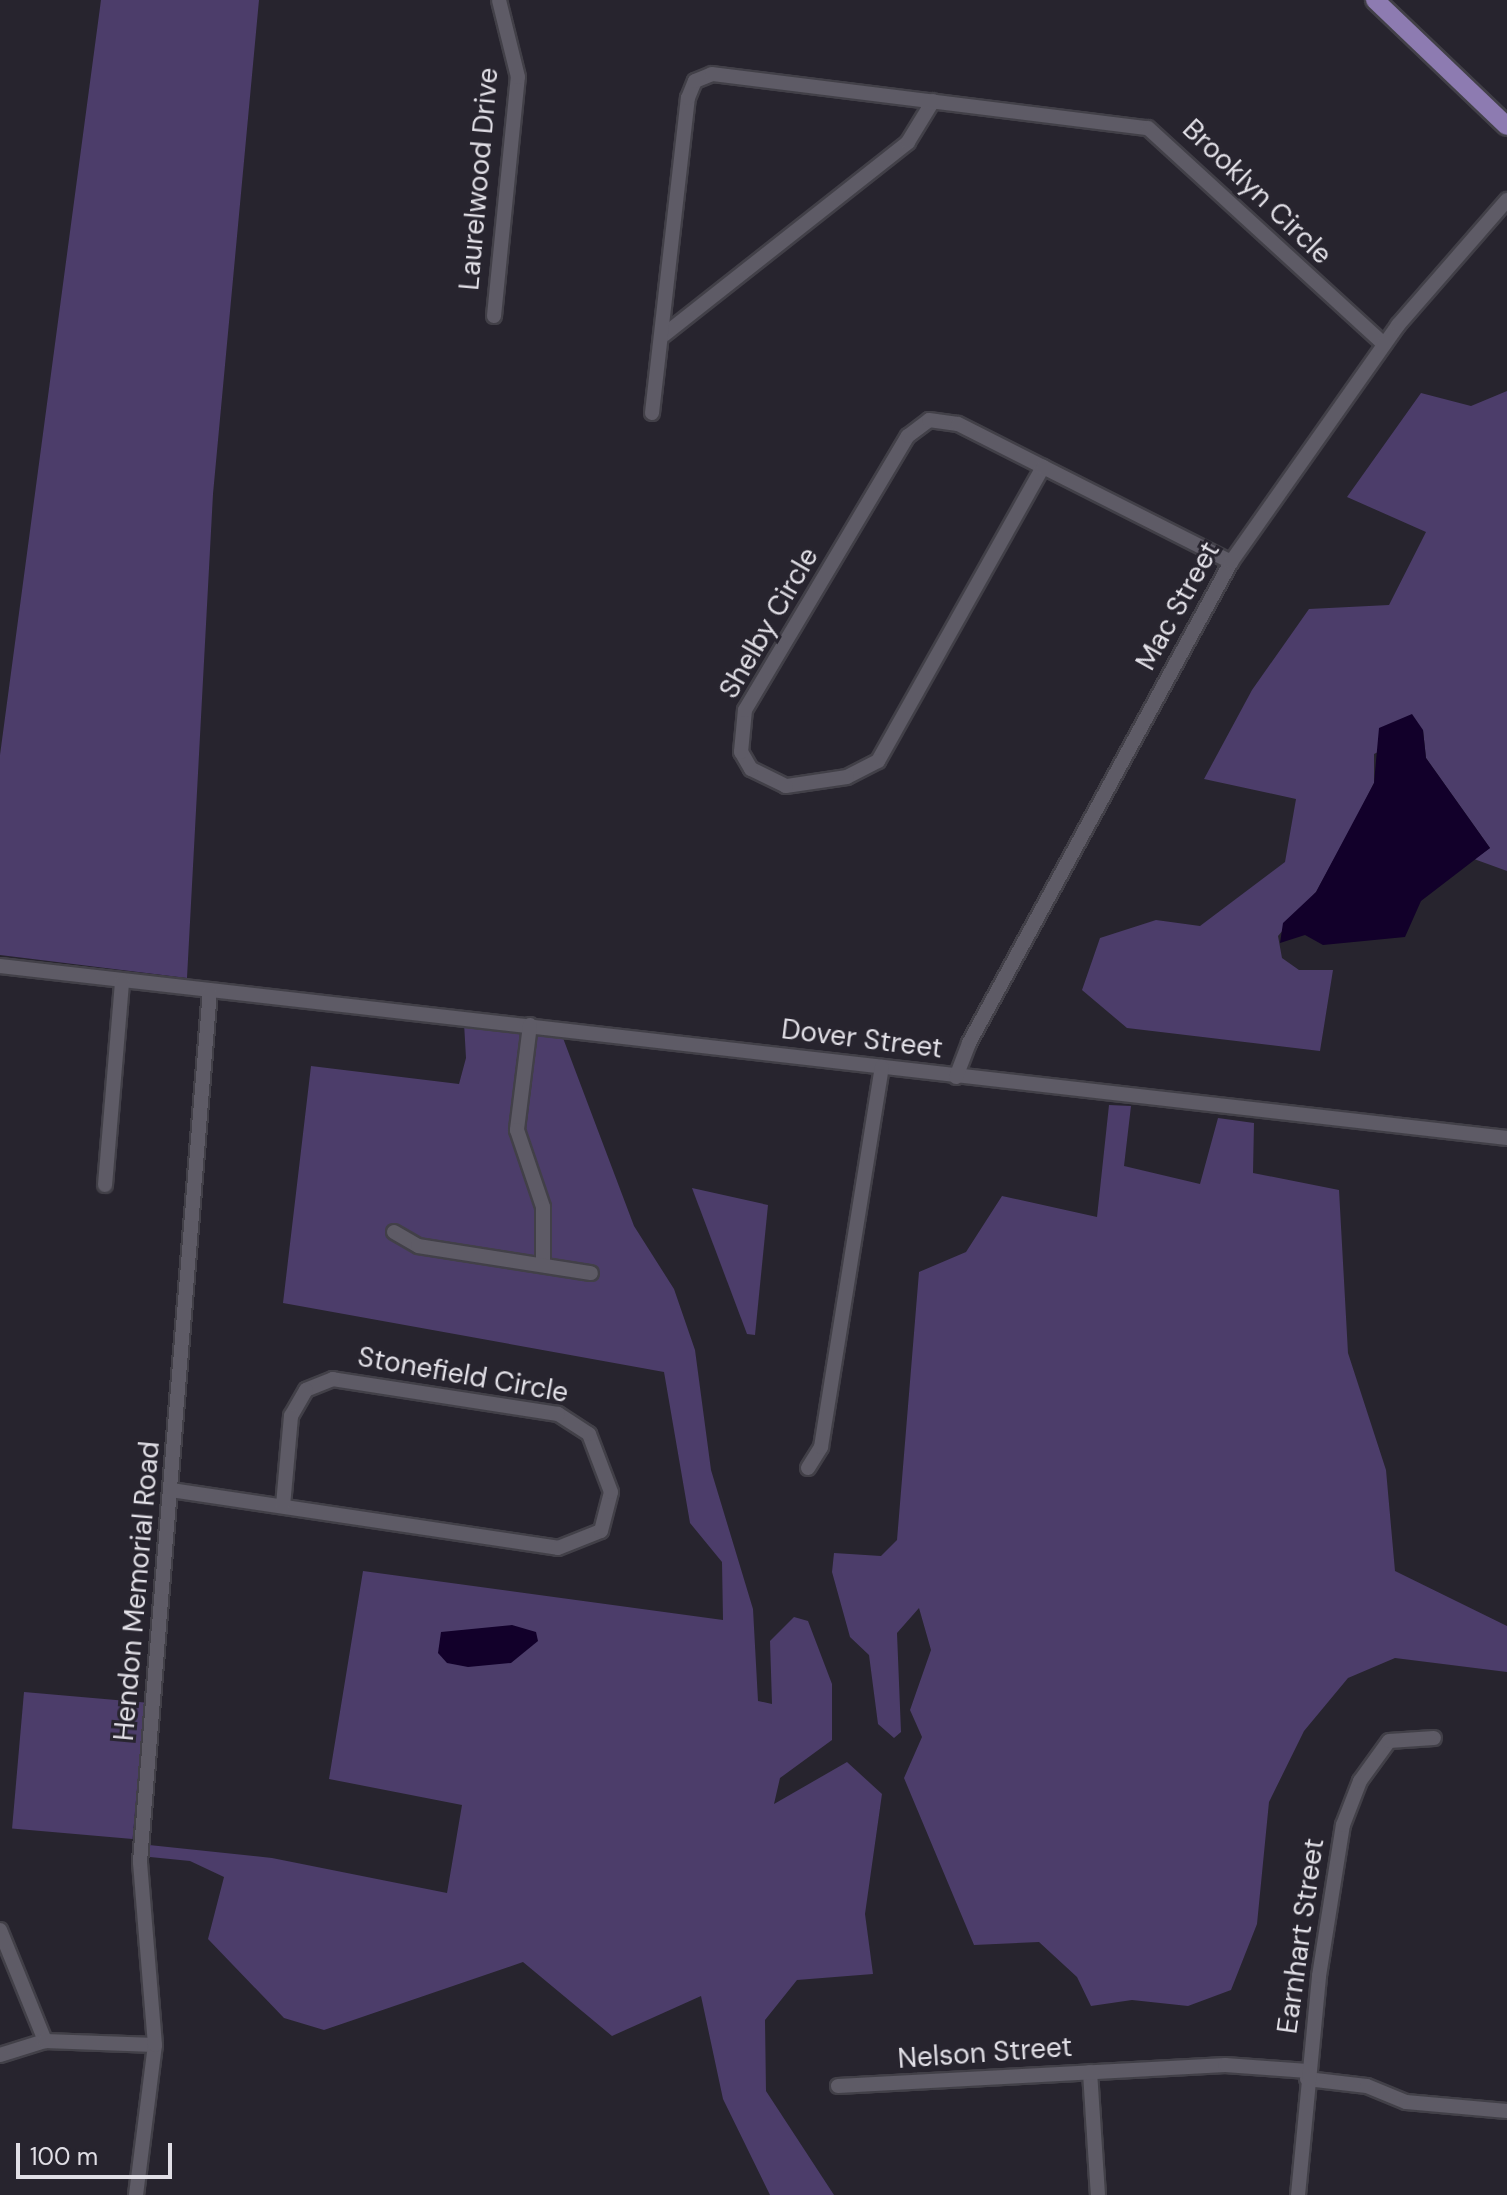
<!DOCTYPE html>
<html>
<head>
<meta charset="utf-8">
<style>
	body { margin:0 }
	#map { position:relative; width:1507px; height:2195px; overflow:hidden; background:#27242e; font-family:"DM Sans",sans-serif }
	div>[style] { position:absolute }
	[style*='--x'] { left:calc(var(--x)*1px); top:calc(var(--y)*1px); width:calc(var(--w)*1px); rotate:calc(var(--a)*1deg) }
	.green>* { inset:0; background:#4c3d6a; transform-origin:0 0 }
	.water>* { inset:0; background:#12002a }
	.roads { filter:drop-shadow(2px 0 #424048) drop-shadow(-2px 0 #424048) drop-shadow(0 2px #424048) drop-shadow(0 -2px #424048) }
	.minor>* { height:14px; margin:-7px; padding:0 7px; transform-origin:7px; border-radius:7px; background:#5e5b66 }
	.major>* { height:18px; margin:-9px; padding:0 9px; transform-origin:9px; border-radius:9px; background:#8d7bb1 }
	span { translate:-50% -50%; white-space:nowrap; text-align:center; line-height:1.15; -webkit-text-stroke:6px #27242e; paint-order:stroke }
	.street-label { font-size:28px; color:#e1dfe6 }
	.scale { position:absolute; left:16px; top:2143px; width:156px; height:36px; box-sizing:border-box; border:4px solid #e1dfe6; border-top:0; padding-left:10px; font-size:24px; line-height:28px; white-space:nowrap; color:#e1dfe6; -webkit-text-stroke:6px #27242e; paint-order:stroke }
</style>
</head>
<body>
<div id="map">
	<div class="green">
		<i style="clip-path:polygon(101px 0,259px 0,213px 494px,187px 978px,0 955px,0 755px)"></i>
		<i style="clip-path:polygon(1507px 391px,1507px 871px,1474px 859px,1490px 848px,1426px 758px,1423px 730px,1374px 754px,1374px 783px,1359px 813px,1316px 892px,1278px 936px,1282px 958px,1299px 970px,1333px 970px,1320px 1051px,1127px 1028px,1082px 990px,1100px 938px,1156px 920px,1200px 926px,1285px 862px,1296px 799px,1204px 779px,1252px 690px,1309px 609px,1389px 605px,1426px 532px,1347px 497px,1421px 393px,1471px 406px)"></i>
		<i style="clip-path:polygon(464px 1023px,563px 1038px,634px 1226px,674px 1289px,695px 1350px,711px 1470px,753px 1609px,758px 1701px,772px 1704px,770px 1641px,794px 1617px,808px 1621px,832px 1684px,832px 1740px,780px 1778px,774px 1804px,847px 1762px,882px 1794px,865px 1914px,873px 1974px,797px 1980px,765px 2020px,766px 2091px,834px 2195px,770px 2195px,723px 2099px,701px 1996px,612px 2036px,523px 1962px,324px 2030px,284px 2018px,208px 1939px,224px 1877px,190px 1861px,150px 1857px,149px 1845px,272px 1858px,447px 1893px,462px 1805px,329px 1779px,363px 1571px,723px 1620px,722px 1562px,690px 1523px,664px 1372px,283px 1303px,311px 1066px,459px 1084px,466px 1058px)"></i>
		<i style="clip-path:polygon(1109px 1105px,1131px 1106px,1124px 1166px,1200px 1184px,1218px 1118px,1254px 1123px,1253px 1173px,1339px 1190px,1348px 1353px,1386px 1470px,1395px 1571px,1507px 1626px,1507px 1672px,1395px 1658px,1348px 1678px,1304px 1731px,1269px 1802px,1257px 1924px,1231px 1990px,1188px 2006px,1132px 2000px,1091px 2006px,1077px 1977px,1039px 1942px,974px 1945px,904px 1778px,922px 1737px,910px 1710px,931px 1650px,919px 1608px,897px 1633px,901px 1732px,894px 1738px,878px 1724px,869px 1655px,850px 1637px,832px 1572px,834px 1553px,881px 1556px,897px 1540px,919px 1272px,966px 1252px,1002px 1196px,1097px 1217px)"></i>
		<i style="clip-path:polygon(692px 1188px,768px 1205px,755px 1335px,747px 1334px)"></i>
		<i style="left:24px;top:1692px;width:121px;height:137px;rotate:5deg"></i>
	</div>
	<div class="water">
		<i style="clip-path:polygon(1412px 714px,1423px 730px,1426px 758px,1490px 848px,1421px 901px,1405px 937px,1323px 945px,1305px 935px,1280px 943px,1283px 923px,1316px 892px,1374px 783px,1379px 728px)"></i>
		<i style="clip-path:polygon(512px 1625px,536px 1632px,538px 1641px,511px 1663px,468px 1667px,447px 1663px,438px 1653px,441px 1632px)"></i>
	</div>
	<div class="roads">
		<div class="minor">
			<i style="--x:494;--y:316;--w:240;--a:-84.3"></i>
			<i style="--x:518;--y:77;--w:79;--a:-103.9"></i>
			<i style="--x:664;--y:335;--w:311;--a:-38.3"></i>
			<i style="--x:908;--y:142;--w:48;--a:-58.6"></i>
			<i style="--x:652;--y:413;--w:317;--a:-83.5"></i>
			<i style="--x:688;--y:98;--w:18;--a:-68"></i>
			<i style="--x:695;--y:81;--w:18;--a:-22"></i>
			<i style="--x:712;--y:74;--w:439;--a:7.1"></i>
			<i style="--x:1148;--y:128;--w:320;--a:42.5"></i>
			<i style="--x:1043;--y:467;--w:337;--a:119.3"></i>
			<i style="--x:878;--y:761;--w:35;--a:153"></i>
			<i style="--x:847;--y:777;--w:62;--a:171.6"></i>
			<i style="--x:786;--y:786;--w:39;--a:-154"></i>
			<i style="--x:751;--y:769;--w:20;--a:-120"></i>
			<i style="--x:741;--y:752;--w:42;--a:-84.6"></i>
			<i style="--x:745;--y:710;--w:319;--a:-59.3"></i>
			<i style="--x:908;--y:436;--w:26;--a:-37"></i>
			<i style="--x:929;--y:420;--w:29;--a:8"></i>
			<i style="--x:958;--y:424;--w:95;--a:26.8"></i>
			<i style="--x:1043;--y:467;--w:211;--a:26.8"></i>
			<i style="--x:0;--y:966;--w:1517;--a:6.51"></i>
			<i style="--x:530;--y:1025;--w:106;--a:97.1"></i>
			<i style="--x:517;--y:1130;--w:81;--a:71.3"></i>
			<i style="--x:543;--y:1207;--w:58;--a:90"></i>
			<i style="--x:956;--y:1077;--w:36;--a:-69"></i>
			<i style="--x:969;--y:1043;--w:548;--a:-61.42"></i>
			<i style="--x:1231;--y:562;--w:290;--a:-54.8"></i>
			<i style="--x:1398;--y:325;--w:166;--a:-48.9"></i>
			<i style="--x:105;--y:1185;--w:204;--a:-85.2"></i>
			<i style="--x:394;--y:1232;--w:28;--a:30"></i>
			<i style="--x:418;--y:1246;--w:175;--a:8.9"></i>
			<i style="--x:808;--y:1468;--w:25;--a:-58"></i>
			<i style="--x:821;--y:1447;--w:385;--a:-80.9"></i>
			<i style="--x:171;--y:1490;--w:391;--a:8.5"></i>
			<i style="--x:558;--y:1548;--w:46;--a:-21.6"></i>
			<i style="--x:601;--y:1531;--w:40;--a:-75.6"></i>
			<i style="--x:611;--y:1492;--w:62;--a:-110.8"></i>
			<i style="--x:589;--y:1434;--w:37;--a:-147"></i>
			<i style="--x:558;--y:1414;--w:228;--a:-171.2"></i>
			<i style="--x:333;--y:1379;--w:29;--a:158"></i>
			<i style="--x:306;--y:1390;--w:30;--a:120"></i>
			<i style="--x:291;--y:1416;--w:90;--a:95.1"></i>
			<i style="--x:0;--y:1930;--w:120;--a:67.9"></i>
			<i style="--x:0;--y:2055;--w:47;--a:-17.3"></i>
			<i style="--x:45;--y:2041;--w:110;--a:2.1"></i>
			<i style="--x:1090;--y:2072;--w:123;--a:86.3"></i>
			<i style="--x:1307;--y:2079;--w:60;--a:6.7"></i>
			<i style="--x:1367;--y:2086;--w:42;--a:22.3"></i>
			<i style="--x:1406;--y:2102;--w:101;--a:5.1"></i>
			<i style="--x:838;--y:2086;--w:388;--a:-3.1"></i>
			<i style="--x:1225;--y:2065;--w:83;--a:4.1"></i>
			<i style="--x:136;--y:2195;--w:151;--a:-82.8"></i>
			<i style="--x:155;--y:2045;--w:184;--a:-94.7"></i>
			<i style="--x:140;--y:1862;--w:874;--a:-85.41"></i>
			<i style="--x:1298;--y:2195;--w:220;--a:-84.5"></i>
			<i style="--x:1319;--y:1976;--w:153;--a:-81"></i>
			<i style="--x:1343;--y:1825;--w:47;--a:-68.9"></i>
			<i style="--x:1360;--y:1781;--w:49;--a:-54.1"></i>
			<i style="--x:1389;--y:1741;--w:45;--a:-3.8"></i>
		</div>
		<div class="major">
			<i style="--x:1375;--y:0;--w:182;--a:43.7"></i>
		</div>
	</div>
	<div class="street-label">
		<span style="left:479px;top:179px;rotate:-85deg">Laurelwood Drive</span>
		<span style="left:1257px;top:192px;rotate:44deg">Brooklyn Circle</span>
		<span style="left:1178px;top:606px;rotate:-61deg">Mac Street</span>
		<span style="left:769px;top:623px;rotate:-60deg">Shelby Circle</span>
		<span style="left:862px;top:1039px;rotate:7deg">Dover Street</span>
		<span style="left:463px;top:1375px;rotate:10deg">Stonefield Circle</span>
		<span style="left:137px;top:1591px;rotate:-85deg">Hendon Memorial Road</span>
		<span style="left:1301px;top:1936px;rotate:-82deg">Earnhart Street</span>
		<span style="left:985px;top:2053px;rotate:-4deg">Nelson Street</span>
	</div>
	<div class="scale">100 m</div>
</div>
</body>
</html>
